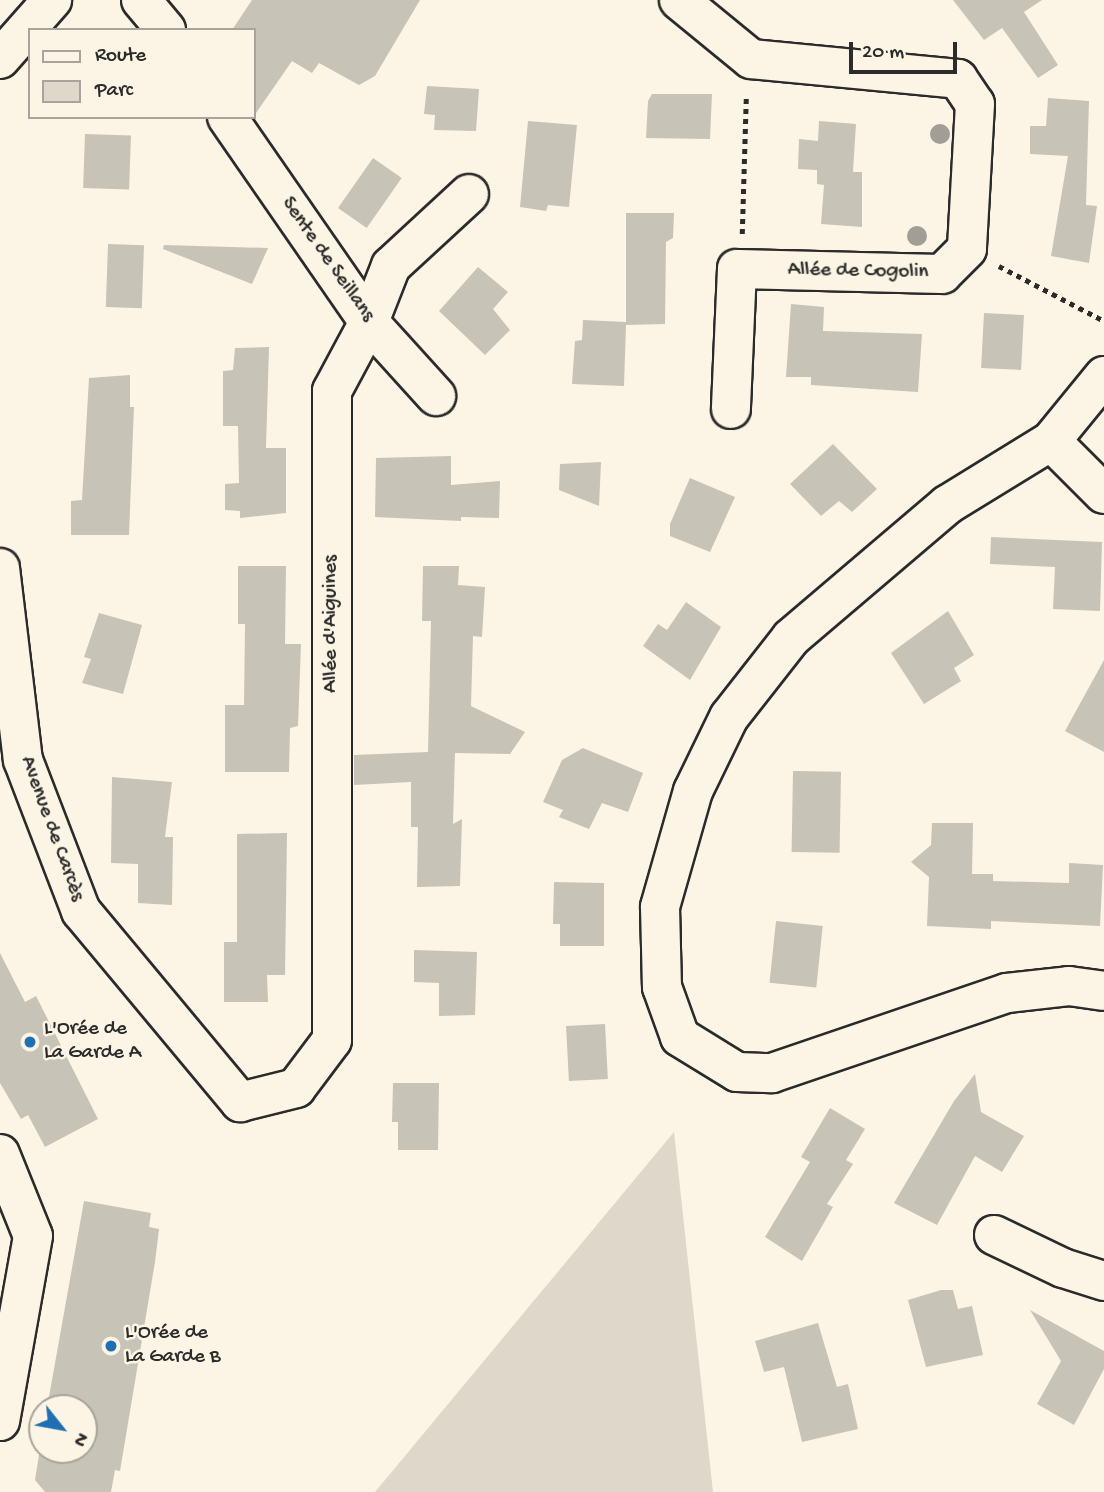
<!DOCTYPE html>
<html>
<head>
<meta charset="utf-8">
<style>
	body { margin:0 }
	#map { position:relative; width:1104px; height:1492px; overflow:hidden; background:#fcf5e5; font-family:"Gochi Hand",sans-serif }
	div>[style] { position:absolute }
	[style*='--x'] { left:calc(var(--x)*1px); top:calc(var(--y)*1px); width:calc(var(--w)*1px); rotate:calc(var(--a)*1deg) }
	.green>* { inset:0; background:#ded8ca }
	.building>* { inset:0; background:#c8c3b7; transform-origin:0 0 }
	.path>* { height:4.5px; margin-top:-2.25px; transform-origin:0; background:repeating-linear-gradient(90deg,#2b2b2b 0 5px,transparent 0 10px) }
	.roads { filter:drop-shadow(2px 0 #2b2b2b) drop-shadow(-2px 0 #2b2b2b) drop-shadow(0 2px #2b2b2b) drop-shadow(0 -2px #2b2b2b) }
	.street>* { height:38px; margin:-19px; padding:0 19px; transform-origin:19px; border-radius:19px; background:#fcf5e5 }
	.secondary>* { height:38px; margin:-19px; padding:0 19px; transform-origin:19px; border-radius:19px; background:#fcf5e5 }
	.trees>* { width:20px; height:20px; margin:-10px; border-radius:50%; background:#a29e95 }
	.dots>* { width:19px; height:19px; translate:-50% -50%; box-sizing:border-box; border:4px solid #fcf5e5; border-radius:50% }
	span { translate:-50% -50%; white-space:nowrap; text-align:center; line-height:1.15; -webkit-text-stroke:5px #fcf5e5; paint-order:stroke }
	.street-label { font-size:21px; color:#2b2b2b }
	.poi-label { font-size:21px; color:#2b2b2b }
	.left { translate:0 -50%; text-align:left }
	.legend { position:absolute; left:28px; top:28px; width:228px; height:91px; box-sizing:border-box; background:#fcf5e5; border:2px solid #a8a49b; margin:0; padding:9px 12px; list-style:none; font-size:21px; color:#2b2b2b }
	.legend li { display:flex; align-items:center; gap:14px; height:35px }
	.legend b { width:35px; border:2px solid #a8a49b }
	.north { position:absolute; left:28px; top:1394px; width:70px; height:70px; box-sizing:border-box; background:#fcf5e5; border:2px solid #a8a49b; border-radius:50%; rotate:121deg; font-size:19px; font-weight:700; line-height:28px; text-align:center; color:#2b2b2b }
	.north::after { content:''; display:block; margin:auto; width:24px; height:32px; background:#1f6fb2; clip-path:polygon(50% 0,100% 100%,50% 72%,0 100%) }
	.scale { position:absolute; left:849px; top:42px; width:108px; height:32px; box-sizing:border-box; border:4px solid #2b2b2b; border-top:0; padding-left:9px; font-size:21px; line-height:24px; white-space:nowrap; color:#2b2b2b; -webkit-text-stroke:5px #fcf5e5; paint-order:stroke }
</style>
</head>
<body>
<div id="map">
	<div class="green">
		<i style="clip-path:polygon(674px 1132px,713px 1492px,375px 1492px)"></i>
	</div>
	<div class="building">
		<i style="clip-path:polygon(252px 0,420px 0,375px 76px,359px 85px,319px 63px,312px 73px,292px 61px,254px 116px,254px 30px,232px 30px)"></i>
		<i style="clip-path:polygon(953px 0,1042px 0,1024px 12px,1058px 65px,1038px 78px,1002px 28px,984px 40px)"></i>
		<i style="clip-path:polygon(427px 86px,479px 89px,476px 131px,434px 130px,435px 115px,424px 114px)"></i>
		<i style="clip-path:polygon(652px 94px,712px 94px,710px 139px,646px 138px,648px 101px)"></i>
		<i style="clip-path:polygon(1048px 98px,1089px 101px,1086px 205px,1097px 206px,1089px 263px,1051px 256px,1068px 156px,1030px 154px,1030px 126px,1046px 126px)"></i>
		<i style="clip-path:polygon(528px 121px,577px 125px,569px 207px,548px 205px,546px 211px,520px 207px)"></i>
		<i style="clip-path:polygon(819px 121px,856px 124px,853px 172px,862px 172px,862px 227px,821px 224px,824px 185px,817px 184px,817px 170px,798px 169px,799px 139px,818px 141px)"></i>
		<i style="left:85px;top:134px;width:46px;height:54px;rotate:2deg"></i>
		<i style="left:373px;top:158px;width:35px;height:61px;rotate:35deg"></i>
		<i style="clip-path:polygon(626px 213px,674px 213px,673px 238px,666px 242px,665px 324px,626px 325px,624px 386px,572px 384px,575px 341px,582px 340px,583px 320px,626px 322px)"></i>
		<i style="left:108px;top:244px;width:36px;height:63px;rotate:2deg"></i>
		<i style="clip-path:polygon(164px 245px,268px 248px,252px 284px,163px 249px)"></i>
		<i style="clip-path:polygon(478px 267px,508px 292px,493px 309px,510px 330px,485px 355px,439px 311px)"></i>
		<i style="clip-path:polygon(791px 304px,824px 307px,823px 331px,922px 334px,918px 392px,811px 385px,811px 377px,786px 377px)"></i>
		<i style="left:984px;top:313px;width:40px;height:55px;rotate:3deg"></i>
		<i style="clip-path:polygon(269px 347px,266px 448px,286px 448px,286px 513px,240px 518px,240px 511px,225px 510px,225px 484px,239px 483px,238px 426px,223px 426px,223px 371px,233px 370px,235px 348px)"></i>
		<i style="clip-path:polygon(130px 375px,130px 407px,134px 407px,129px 535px,71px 535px,71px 501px,82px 500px,89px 378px)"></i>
		<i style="clip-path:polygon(833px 444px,877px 489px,852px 512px,839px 501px,821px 516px,790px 484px)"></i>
		<i style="clip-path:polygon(451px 456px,451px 485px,500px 481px,499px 518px,461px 517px,461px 521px,375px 517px,376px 458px)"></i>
		<i style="clip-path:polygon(601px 462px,599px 506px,559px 490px,560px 464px)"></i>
		<i style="clip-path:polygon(690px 478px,735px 497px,710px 552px,670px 536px,670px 524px)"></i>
		<i style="clip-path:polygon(991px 537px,1102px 542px,1100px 611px,1053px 609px,1055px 567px,990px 564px)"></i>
		<i style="clip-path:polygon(238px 566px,286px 566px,285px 644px,301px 644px,298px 726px,290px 728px,289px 772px,225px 772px,225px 705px,244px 705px,245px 624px,238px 624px)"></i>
		<i style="clip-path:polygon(423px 566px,459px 566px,458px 585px,485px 587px,482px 637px,473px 636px,471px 706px,525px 732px,510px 754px,455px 753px,453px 824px,462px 819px,460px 886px,417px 887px,418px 827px,411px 827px,411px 782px,354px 785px,354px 755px,428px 752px,431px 621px,422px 621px)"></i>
		<i style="clip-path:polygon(686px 602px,721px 627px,690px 680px,643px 646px,658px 624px,667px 630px)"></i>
		<i style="clip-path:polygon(948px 611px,974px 655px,954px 668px,961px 681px,924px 704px,891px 653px)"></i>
		<i style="clip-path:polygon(99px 613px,142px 625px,123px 694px,82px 683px,91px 659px,84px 657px)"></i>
		<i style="clip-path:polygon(1104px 660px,1104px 752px,1065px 731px)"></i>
		<i style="clip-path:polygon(583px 748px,643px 773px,628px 812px,602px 803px,589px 829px,559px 817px,563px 810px,543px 802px,562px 760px)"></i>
		<i style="left:793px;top:771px;width:48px;height:81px;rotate:1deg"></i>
		<i style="clip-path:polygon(112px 777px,172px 782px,165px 837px,173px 837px,172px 905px,138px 903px,138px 864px,111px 863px)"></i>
		<i style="clip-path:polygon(932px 823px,973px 823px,972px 874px,993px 874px,993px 881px,1069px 883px,1069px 863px,1103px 865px,1100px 926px,991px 921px,991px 929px,927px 926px,929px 877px,911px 862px,931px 845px)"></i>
		<i style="clip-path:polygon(287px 833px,285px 975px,267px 975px,268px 1002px,224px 1002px,224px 942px,237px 942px,237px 834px)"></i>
		<i style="clip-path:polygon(554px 882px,604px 883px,604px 946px,560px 946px,560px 924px,553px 924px)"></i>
		<i style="left:776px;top:921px;width:47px;height:62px;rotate:6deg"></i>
		<i style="clip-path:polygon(414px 950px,477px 952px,475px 1015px,439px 1016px,439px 983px,414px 982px)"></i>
		<i style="clip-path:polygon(0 953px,25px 1002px,36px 996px,98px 1119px,45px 1147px,28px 1115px,21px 1119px,0 1083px)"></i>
		<i style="left:605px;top:1024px;width:55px;height:39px;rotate:87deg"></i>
		<i style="clip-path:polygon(975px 1074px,981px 1112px,1024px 1136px,1002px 1172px,975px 1156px,937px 1225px,894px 1203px,954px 1101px)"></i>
		<i style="clip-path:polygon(393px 1083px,439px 1083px,438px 1150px,398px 1150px,398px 1122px,392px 1122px)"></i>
		<i style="clip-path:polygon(830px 1108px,865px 1129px,846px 1160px,853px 1164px,827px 1204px,833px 1207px,802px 1261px,765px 1237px,810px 1162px,801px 1157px)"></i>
		<i style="clip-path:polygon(84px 1201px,151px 1213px,149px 1227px,159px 1229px,155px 1262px,120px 1471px,115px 1470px,111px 1492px,45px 1492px,35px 1480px,42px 1436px,42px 1450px,84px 1450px,84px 1408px,47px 1408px)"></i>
		<i style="clip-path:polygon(941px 1290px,953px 1290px,958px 1309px,972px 1306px,983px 1355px,926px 1367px,908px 1300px)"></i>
		<i style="clip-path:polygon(1030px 1310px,1104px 1351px,1104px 1369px,1074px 1425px,1037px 1404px,1061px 1361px)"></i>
		<i style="clip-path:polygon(818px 1323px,837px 1387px,848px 1384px,858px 1429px,802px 1442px,784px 1367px,764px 1372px,755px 1341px)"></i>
	</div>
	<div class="path">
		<i style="--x:742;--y:234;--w:138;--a:-88.3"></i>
		<i style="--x:999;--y:266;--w:119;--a:27.6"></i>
	</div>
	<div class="roads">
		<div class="street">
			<i style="--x:141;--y:0;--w:39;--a:50"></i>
			<i style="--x:679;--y:0;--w:93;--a:39.3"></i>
			<i style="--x:751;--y:59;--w:208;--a:5.5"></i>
			<i style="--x:958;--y:79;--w:30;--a:56"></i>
			<i style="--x:975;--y:104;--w:145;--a:93.2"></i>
			<i style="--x:967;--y:249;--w:35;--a:135"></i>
			<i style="--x:942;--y:274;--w:205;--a:-178.6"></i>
			<i style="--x:737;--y:269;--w:140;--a:92.5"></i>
			<i style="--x:227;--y:117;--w:249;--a:55.3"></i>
			<i style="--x:369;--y:322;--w:100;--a:47.8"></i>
			<i style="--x:1051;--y:441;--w:75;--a:45"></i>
			<i style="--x:0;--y:568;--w:193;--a:83.2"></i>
			<i style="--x:23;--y:760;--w:162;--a:69"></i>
			<i style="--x:81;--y:911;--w:249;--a:50.2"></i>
			<i style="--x:240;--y:1102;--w:58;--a:-14"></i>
			<i style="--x:296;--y:1088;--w:60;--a:-53.1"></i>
			<i style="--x:332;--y:1040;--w:649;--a:-90"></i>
			<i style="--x:332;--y:391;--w:78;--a:-61.8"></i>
			<i style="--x:369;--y:322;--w:60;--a:-68.6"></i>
			<i style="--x:391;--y:266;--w:106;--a:-42.7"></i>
			<i style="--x:0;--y:1154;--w:88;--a:68.1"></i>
			<i style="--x:33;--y:1236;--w:188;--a:100.1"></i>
			<i style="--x:994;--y:1235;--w:76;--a:25.6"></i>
			<i style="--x:1063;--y:1268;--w:43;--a:17.6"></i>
		</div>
		<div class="secondary">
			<i style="--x:0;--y:59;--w:79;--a:-48.6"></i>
			<i style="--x:1104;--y:376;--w:84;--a:129.2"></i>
			<i style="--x:1051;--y:441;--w:122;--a:148.4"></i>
			<i style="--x:947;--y:505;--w:205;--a:139.6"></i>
			<i style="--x:791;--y:638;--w:100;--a:128.1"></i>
			<i style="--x:729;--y:717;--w:82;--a:115.9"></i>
			<i style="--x:693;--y:791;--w:121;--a:105.9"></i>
			<i style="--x:660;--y:907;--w:80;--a:88.6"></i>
			<i style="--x:662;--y:987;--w:53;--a:70.2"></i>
			<i style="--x:680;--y:1037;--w:67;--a:31.6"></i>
			<i style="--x:737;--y:1072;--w:35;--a:2"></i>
			<i style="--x:772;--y:1073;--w:248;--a:-18.8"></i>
			<i style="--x:1007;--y:993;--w:62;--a:-6.4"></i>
			<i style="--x:1069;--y:986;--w:35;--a:8"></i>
		</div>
	</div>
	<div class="trees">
		<i style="left:940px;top:134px"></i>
		<i style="left:917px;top:236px"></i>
	</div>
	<div class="dots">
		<i style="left:30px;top:1042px;background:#1f6fb2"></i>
		<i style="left:111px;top:1346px;background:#1f6fb2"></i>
	</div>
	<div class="street-label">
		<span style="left:327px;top:260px;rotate:55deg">Sente de Seillans</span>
		<span style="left:858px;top:272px;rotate:1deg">Allée de Cogolin</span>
		<span style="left:332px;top:624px;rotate:-90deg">Allée d'Aiguines</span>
		<span style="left:51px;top:829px;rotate:70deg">Avenue de Carcès</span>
	</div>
	<div class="poi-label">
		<span class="left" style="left:44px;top:1042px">L'Orée de<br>La Garde A</span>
		<span class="left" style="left:125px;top:1346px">L'Orée de<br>La Garde B</span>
	</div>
	<ul class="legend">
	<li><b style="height:9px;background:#fcf5e5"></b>Route</li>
	<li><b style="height:19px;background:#ded8ca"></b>Parc</li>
	</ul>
	<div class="north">N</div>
	<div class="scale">20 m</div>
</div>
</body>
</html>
